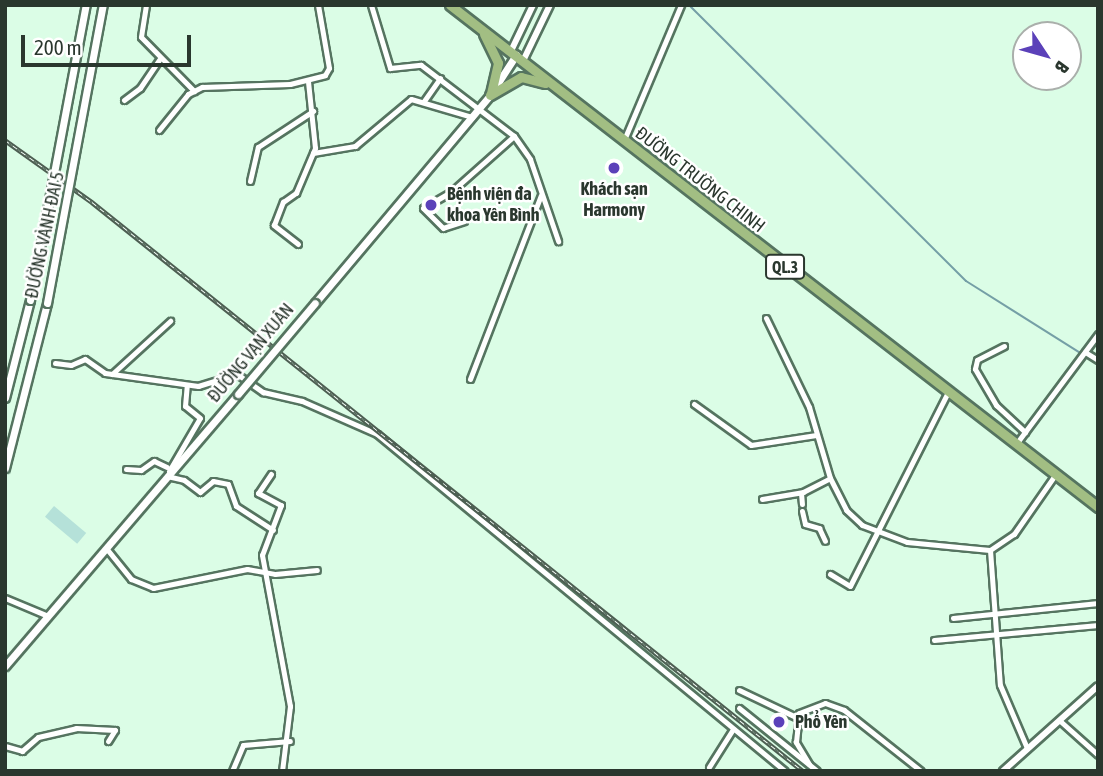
<!DOCTYPE html>
<html>
<head>
<meta charset="utf-8">
<style>
	body { margin:0 }
	#map { position:relative; width:1103px; height:776px; overflow:hidden; background:#dbfde6; font-family:"Asap Condensed",sans-serif }
	div>[style] { position:absolute }
	[style*='--x'] { left:calc(var(--x)*1px); top:calc(var(--y)*1px); width:calc(var(--w)*1px); rotate:calc(var(--a)*1deg) }
	.stream>* { height:2px; margin:-1px; padding:0 1px; transform-origin:1px; border-radius:1px; background:#759fa6 }
	.building>* { inset:0; background:#b5e1d9; transform-origin:0 0 }
	.roads { filter:drop-shadow(2px 0 #557460) drop-shadow(-2px 0 #557460) drop-shadow(0 2px #557460) drop-shadow(0 -2px #557460) }
	.minor>* { height:5px; margin:-2.5px; padding:0 2.5px; transform-origin:2.5px; border-radius:2.5px; background:#fff }
	.tertiary>* { height:6px; margin:-3px; padding:0 3px; transform-origin:3px; border-radius:3px; background:#fff }
	.secondary>* { height:7px; margin:-3.5px; padding:0 3.5px; transform-origin:3.5px; border-radius:3.5px; background:#fff }
	.trunk>* { height:9px; margin:-4.5px; padding:0 4.5px; transform-origin:4.5px; border-radius:4.5px; background:#a2be83 }
	.rail>* { height:4.5px; margin-top:-2.25px; transform-origin:0; background:repeating-linear-gradient(90deg,#fff 0 5px,#4d5e52 0 10px); box-sizing:border-box; border-block:2px solid #4d5e52 }
	.bridges { filter:drop-shadow(2px 0 #557460) drop-shadow(-2px 0 #557460) drop-shadow(0 2px #557460) drop-shadow(0 -2px #557460) }
	.secondary-bridge>* { height:7px; margin:-3.5px; padding:0 3.5px; transform-origin:3.5px; border-radius:3.5px; background:#fff }
	.dots>* { width:19px; height:19px; translate:-50% -50%; box-sizing:border-box; border:4px solid #fff; border-radius:50% }
	span { translate:-50% -50%; white-space:nowrap; text-align:center; line-height:1.15; -webkit-text-stroke:5px #fff; paint-order:stroke }
	.shield-label span { padding:2px 5px; background:#fff; border:2px solid; border-radius:5px; -webkit-text-stroke-width:0 }
	.shield-label { font-size:16px; color:#2a372e; font-weight:700 }
	.street-label { font-size:18px; color:#2a372e }
	.poi-label { font-size:18px; color:#2a372e; font-weight:700 }
	.left { translate:0 -50%; text-align:left }
	.frame { position:absolute; inset:0; border:7px solid #2a372e; pointer-events:none }
	.north { position:absolute; left:1012px; top:21px; width:70px; height:70px; box-sizing:border-box; background:#fff; border:2px solid #aaafab; border-radius:50%; rotate:126deg; font-size:19px; font-weight:700; line-height:28px; text-align:center; color:#2a372e }
	.north::after { content:''; display:block; margin:auto; width:24px; height:32px; background:#5b41b9; clip-path:polygon(50% 0,100% 100%,50% 72%,0 100%) }
	.scale { position:absolute; left:21px; top:35px; width:170px; height:32px; box-sizing:border-box; border:4px solid #2a372e; border-top:0; padding-left:9px; font-size:21px; line-height:24px; white-space:nowrap; color:#2a372e; -webkit-text-stroke:5px #fff; paint-order:stroke }
</style>
</head>
<body>
<div id="map">
	<div class="stream">
		<i style="--x:689;--y:5;--w:391;--a:44.9"></i>
		<i style="--x:966;--y:281;--w:156;--a:32.2"></i>
	</div>
	<div class="building">
		<i style="left:54px;top:506px;width:42px;height:14px;rotate:40deg"></i>
	</div>
	<div class="roads">
		<div class="minor">
			<i style="--x:146;--y:5;--w:32;--a:99"></i>
			<i style="--x:141;--y:37;--w:76;--a:45.5"></i>
			<i style="--x:371;--y:5;--w:66;--a:73.2"></i>
			<i style="--x:390;--y:68;--w:31;--a:-6"></i>
			<i style="--x:421;--y:65;--w:117;--a:37.4"></i>
			<i style="--x:514;--y:136;--w:28;--a:55"></i>
			<i style="--x:530;--y:159;--w:87;--a:71.1"></i>
			<i style="--x:124;--y:100;--w:20;--a:-37"></i>
			<i style="--x:140;--y:88;--w:34;--a:-56"></i>
			<i style="--x:424;--y:101;--w:28;--a:-55"></i>
			<i style="--x:159;--y:130;--w:46;--a:-51.1"></i>
			<i style="--x:188;--y:94;--w:16;--a:-27"></i>
			<i style="--x:202;--y:87;--w:88;--a:-2"></i>
			<i style="--x:290;--y:84;--w:36;--a:-14"></i>
			<i style="--x:325;--y:75;--w:8;--a:-60"></i>
			<i style="--x:329;--y:68;--w:64;--a:-99.9"></i>
			<i style="--x:624;--y:140;--w:147;--a:-67.1"></i>
			<i style="--x:313;--y:153;--w:43;--a:-9.5"></i>
			<i style="--x:355;--y:146;--w:73;--a:-40"></i>
			<i style="--x:411;--y:99;--w:64;--a:16.4"></i>
			<i style="--x:250;--y:181;--w:35;--a:-77"></i>
			<i style="--x:258;--y:147;--w:66;--a:-33.2"></i>
			<i style="--x:464;--y:221;--w:22;--a:162"></i>
			<i style="--x:443;--y:228;--w:28;--a:-135"></i>
			<i style="--x:423;--y:208;--w:34;--a:-30"></i>
			<i style="--x:452;--y:191;--w:83;--a:-41.6"></i>
			<i style="--x:298;--y:244;--w:31;--a:-142"></i>
			<i style="--x:274;--y:225;--w:25;--a:-69"></i>
			<i style="--x:283;--y:202;--w:16;--a:-35"></i>
			<i style="--x:296;--y:193;--w:49;--a:-67.1"></i>
			<i style="--x:315;--y:148;--w:67;--a:-96"></i>
			<i style="--x:766;--y:318;--w:99;--a:64.2"></i>
			<i style="--x:809;--y:407;--w:74;--a:73.5"></i>
			<i style="--x:830;--y:478;--w:36;--a:63"></i>
			<i style="--x:846;--y:510;--w:22;--a:43"></i>
			<i style="--x:862;--y:525;--w:48;--a:20.7"></i>
			<i style="--x:907;--y:542;--w:83;--a:5.5"></i>
			<i style="--x:990;--y:550;--w:29;--a:-34"></i>
			<i style="--x:1014;--y:534;--w:72;--a:-55.2"></i>
			<i style="--x:1004;--y:346;--w:30;--a:153"></i>
			<i style="--x:977;--y:360;--w:9;--a:103"></i>
			<i style="--x:975;--y:369;--w:42;--a:59.7"></i>
			<i style="--x:996;--y:405;--w:40;--a:43"></i>
			<i style="--x:1085;--y:352;--w:15;--a:32"></i>
			<i style="--x:55;--y:363;--w:16;--a:7"></i>
			<i style="--x:71;--y:365;--w:15;--a:-23"></i>
			<i style="--x:85;--y:359;--w:24;--a:35"></i>
			<i style="--x:105;--y:373;--w:94;--a:8"></i>
			<i style="--x:198;--y:386;--w:41;--a:-17.1"></i>
			<i style="--x:237;--y:374;--w:32;--a:35"></i>
			<i style="--x:263;--y:392;--w:40;--a:13"></i>
			<i style="--x:302;--y:401;--w:82;--a:23.7"></i>
			<i style="--x:377;--y:434;--w:529;--a:39.56"></i>
			<i style="--x:112;--y:374;--w:79;--a:-42.4"></i>
			<i style="--x:470;--y:379;--w:197;--a:-68.9"></i>
			<i style="--x:694;--y:404;--w:70;--a:35.7"></i>
			<i style="--x:751;--y:445;--w:66;--a:-8.7"></i>
			<i style="--x:1016;--y:444;--w:137;--a:-53.3"></i>
			<i style="--x:126;--y:469;--w:15;--a:4"></i>
			<i style="--x:141;--y:470;--w:16;--a:-35"></i>
			<i style="--x:154;--y:461;--w:14;--a:25"></i>
			<i style="--x:169;--y:471;--w:61;--a:-59.7"></i>
			<i style="--x:200;--y:418;--w:19;--a:-141"></i>
			<i style="--x:185;--y:406;--w:21;--a:-85"></i>
			<i style="--x:271;--y:474;--w:23;--a:124"></i>
			<i style="--x:258;--y:493;--w:26;--a:28"></i>
			<i style="--x:281;--y:505;--w:53;--a:110.8"></i>
			<i style="--x:262;--y:555;--w:154;--a:79.5"></i>
			<i style="--x:290;--y:706;--w:65;--a:97"></i>
			<i style="--x:167;--y:476;--w:17;--a:13"></i>
			<i style="--x:184;--y:480;--w:20;--a:37"></i>
			<i style="--x:200;--y:492;--w:17;--a:-40"></i>
			<i style="--x:213;--y:481;--w:15;--a:11"></i>
			<i style="--x:228;--y:484;--w:23;--a:70"></i>
			<i style="--x:236;--y:506;--w:44;--a:33"></i>
			<i style="--x:801;--y:493;--w:11;--a:85"></i>
			<i style="--x:762;--y:499;--w:42;--a:-9.7"></i>
			<i style="--x:803;--y:492;--w:30;--a:-27"></i>
			<i style="--x:802;--y:511;--w:13;--a:77"></i>
			<i style="--x:805;--y:524;--w:15;--a:16"></i>
			<i style="--x:819;--y:528;--w:14;--a:65"></i>
			<i style="--x:106;--y:548;--w:40;--a:51"></i>
			<i style="--x:131;--y:579;--w:24;--a:22"></i>
			<i style="--x:153;--y:588;--w:96;--a:-11.4"></i>
			<i style="--x:247;--y:569;--w:28;--a:10"></i>
			<i style="--x:275;--y:574;--w:42;--a:-5.4"></i>
			<i style="--x:990;--y:550;--w:135;--a:85.8"></i>
			<i style="--x:1000;--y:685;--w:69;--a:66.8"></i>
			<i style="--x:830;--y:574;--w:23;--a:31"></i>
			<i style="--x:850;--y:586;--w:215;--a:-63.2"></i>
			<i style="--x:5;--y:598;--w:47;--a:22.7"></i>
			<i style="--x:953;--y:618;--w:146;--a:-5.9"></i>
			<i style="--x:934;--y:640;--w:165;--a:-5.2"></i>
			<i style="--x:739;--y:690;--w:65;--a:25.4"></i>
			<i style="--x:739;--y:708;--w:100;--a:38.9"></i>
			<i style="--x:1059;--y:720;--w:52;--a:41.9"></i>
			<i style="--x:5;--y:746;--w:18;--a:16"></i>
			<i style="--x:22;--y:751;--w:21;--a:-41"></i>
			<i style="--x:38;--y:737;--w:39;--a:-13"></i>
			<i style="--x:76;--y:728;--w:39;--a:3"></i>
			<i style="--x:115;--y:730;--w:13;--a:122"></i>
			<i style="--x:809;--y:764;--w:26;--a:-121"></i>
			<i style="--x:796;--y:742;--w:29;--a:-84"></i>
			<i style="--x:799;--y:713;--w:28;--a:-21"></i>
			<i style="--x:825;--y:703;--w:20;--a:20"></i>
			<i style="--x:844;--y:710;--w:98;--a:38.4"></i>
			<i style="--x:709;--y:767;--w:45;--a:-57.7"></i>
			<i style="--x:232;--y:771;--w:28;--a:-67"></i>
			<i style="--x:243;--y:745;--w:47;--a:-4.9"></i>
		</div>
		<div class="tertiary">
			<i style="--x:511;--y:51;--w:51;--a:-64.4"></i>
			<i style="--x:523;--y:61;--w:62;--a:-64.3"></i>
			<i style="--x:1003;--y:771;--w:127;--a:-41.8"></i>
		</div>
		<div class="secondary">
			<i style="--x:315;--y:303;--w:272;--a:-49.9"></i>
			<i style="--x:490;--y:95;--w:48;--a:-57"></i>
			<i style="--x:5;--y:398;--w:101;--a:-75.7"></i>
			<i style="--x:5;--y:468;--w:170;--a:-75.7"></i>
			<i style="--x:5;--y:666;--w:358;--a:-49.4"></i>
		</div>
		<div class="trunk">
			<i style="--x:450;--y:5;--w:820;--a:37.76"></i>
			<i style="--x:484;--y:34;--w:32;--a:64"></i>
			<i style="--x:498;--y:63;--w:31;--a:103"></i>
			<i style="--x:490;--y:95;--w:36;--a:-30"></i>
			<i style="--x:521;--y:77;--w:25;--a:14"></i>
		</div>
	</div>
	<div class="rail">
		<i style="--x:5;--y:140;--w:107;--a:35.5"></i>
		<i style="--x:92;--y:202;--w:911;--a:38.67"></i>
	</div>
	<div class="bridges">
		<div class="secondary-bridge">
			<i style="--x:30;--y:300;--w:300;--a:-79.3"></i>
			<i style="--x:47;--y:303;--w:303;--a:-79.4"></i>
			<i style="--x:238;--y:394;--w:119;--a:-49.8"></i>
		</div>
	</div>
	<div class="dots">
		<i style="left:614px;top:168px;background:#5b41b9"></i>
		<i style="left:431px;top:205px;background:#5b41b9"></i>
		<i style="left:779px;top:722px;background:#5b41b9"></i>
	</div>
	<div class="shield-label">
		<span style="left:785px;top:267px">QL.3</span>
	</div>
	<div class="street-label">
		<span style="left:700px;top:180px;rotate:38deg">ĐƯỜNG TRƯỜNG CHINH</span>
		<span style="left:45px;top:235px;rotate:-78deg">ĐƯỜNG VÀNH ĐAI 5</span>
		<span style="left:251px;top:353px;rotate:-50deg">ĐƯỜNG VẠN XUÂN</span>
	</div>
	<div class="poi-label">
		<span style="left:614px;top:200px">Khách sạn<br>Harmony</span>
		<span class="left" style="left:447px;top:205px">Bệnh viện đa<br>khoa Yên Bình</span>
		<span class="left" style="left:795px;top:722px">Phổ Yên</span>
	</div>
	<div class="frame"></div>
	<div class="north">B</div>
	<div class="scale">200 m</div>
</div>
</body>
</html>
